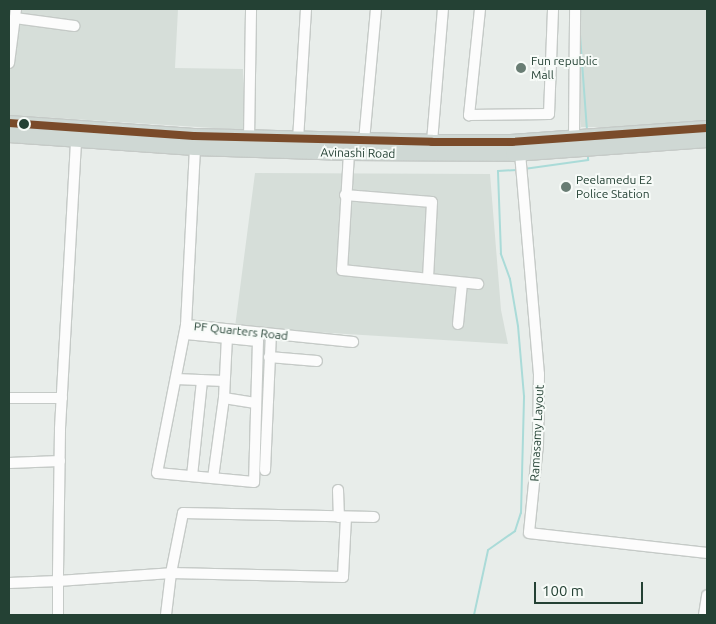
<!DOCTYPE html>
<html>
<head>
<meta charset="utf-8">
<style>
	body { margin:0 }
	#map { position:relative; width:716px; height:624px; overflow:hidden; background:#e8edea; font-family:Ubuntu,sans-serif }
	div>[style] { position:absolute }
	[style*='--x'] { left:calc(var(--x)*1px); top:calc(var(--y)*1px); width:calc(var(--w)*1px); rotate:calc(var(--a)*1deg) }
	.built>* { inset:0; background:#d6ded9; transform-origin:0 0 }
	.stream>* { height:2px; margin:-1px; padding:0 1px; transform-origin:1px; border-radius:1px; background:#aadbd8 }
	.roads { filter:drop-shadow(1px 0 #c5cac7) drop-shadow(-1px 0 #c5cac7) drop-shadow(0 1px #c5cac7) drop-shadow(0 -1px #c5cac7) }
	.minor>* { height:10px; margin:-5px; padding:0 5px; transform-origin:5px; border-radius:5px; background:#fcfcfc }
	.major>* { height:14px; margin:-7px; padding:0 7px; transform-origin:7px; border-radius:7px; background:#cfd8d4 }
	.bus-1>* { height:8px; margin:-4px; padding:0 4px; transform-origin:4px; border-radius:4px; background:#7a4b2a }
	.dots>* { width:14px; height:14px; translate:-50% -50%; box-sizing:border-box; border:2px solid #f7fbf8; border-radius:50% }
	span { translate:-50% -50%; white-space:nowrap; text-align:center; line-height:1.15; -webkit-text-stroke:4px #f7fbf8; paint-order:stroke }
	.poi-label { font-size:12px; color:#244134 }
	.left { translate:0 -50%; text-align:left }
	.street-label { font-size:12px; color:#244134 }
	.frame { position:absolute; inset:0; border:10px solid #244134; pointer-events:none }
	.scale { position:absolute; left:534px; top:582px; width:109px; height:22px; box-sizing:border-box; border:2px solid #244134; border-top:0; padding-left:6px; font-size:15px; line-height:18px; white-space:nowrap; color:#244134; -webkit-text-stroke:4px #f7fbf8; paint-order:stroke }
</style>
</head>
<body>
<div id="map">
	<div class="built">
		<i style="clip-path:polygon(9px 9px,178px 9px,175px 68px,243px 69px,245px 130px,9px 115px)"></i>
		<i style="left:581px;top:9px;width:126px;height:118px"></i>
		<i style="clip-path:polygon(255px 173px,490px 174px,501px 310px,508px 344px,235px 327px)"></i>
	</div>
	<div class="stream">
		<i style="--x:580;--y:35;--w:95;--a:85.8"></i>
		<i style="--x:524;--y:169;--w:65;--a:-8"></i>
		<i style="--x:588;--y:160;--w:5;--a:-90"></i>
		<i style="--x:474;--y:615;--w:66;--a:-77.8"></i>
		<i style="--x:488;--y:550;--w:33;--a:-35"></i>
		<i style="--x:515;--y:531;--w:19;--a:-72"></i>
		<i style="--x:521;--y:513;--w:117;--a:-88.5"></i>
		<i style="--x:524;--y:396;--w:70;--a:-94.9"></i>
		<i style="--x:518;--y:326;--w:48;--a:-99.7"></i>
		<i style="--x:510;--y:279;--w:27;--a:-110"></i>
		<i style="--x:501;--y:254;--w:83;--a:-92.1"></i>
		<i style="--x:498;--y:171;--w:19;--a:-3"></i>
	</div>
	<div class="roads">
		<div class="minor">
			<i style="--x:480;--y:9;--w:107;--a:95.9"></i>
			<i style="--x:469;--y:115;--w:80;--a:-0.7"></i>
			<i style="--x:549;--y:114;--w:105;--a:-87.8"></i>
			<i style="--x:15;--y:18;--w:60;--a:7.7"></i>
			<i style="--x:9;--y:63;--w:54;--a:-82.6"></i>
			<i style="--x:574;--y:136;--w:127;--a:-89.5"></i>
			<i style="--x:249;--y:139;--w:130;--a:-89.1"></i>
			<i style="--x:298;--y:140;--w:131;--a:-86.5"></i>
			<i style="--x:364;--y:141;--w:133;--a:-84.8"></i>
			<i style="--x:76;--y:142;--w:288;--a:93.2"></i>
			<i style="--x:60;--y:430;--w:151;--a:90.8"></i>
			<i style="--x:58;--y:581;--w:113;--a:-4"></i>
			<i style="--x:171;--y:573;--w:42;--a:96.8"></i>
			<i style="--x:432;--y:142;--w:133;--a:-85.3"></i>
			<i style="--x:195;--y:148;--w:177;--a:92.9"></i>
			<i style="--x:186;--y:325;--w:168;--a:5.8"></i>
			<i style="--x:349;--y:153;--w:117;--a:93.4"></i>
			<i style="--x:342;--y:270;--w:137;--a:5.9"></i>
			<i style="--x:520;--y:153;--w:222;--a:85.1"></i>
			<i style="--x:539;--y:374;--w:70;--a:90.8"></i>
			<i style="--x:538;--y:444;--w:89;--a:95.8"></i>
			<i style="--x:529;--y:533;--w:179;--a:6.4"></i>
			<i style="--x:345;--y:195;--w:87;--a:4.6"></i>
			<i style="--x:432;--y:202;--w:76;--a:93"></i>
			<i style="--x:458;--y:324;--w:41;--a:-84.4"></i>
			<i style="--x:186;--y:334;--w:72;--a:5.6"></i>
			<i style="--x:258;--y:341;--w:141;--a:91.6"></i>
			<i style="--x:254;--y:482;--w:97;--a:-174.7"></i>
			<i style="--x:157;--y:473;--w:151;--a:-78.9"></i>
			<i style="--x:269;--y:357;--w:48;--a:4.8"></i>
			<i style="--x:176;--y:379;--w:48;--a:2.4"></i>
			<i style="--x:9;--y:398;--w:53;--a:0"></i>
			<i style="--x:224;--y:398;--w:30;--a:9"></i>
			<i style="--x:9;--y:463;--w:51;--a:-2.2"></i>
			<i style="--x:265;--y:470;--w:135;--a:-87.5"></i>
			<i style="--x:192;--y:476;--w:96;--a:-84"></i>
			<i style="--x:213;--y:478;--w:81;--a:-82.2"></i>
			<i style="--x:224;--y:398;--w:61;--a:-87.2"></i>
			<i style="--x:338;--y:490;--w:27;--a:88"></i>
			<i style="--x:346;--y:517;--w:60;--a:92.9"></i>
			<i style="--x:343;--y:577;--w:172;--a:-178.7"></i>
			<i style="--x:171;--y:573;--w:61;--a:-78.7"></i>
			<i style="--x:183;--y:513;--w:191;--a:1.2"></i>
			<i style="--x:9;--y:583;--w:49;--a:-2.3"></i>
			<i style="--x:58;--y:581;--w:34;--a:90"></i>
			<i style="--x:704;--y:615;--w:20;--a:-81"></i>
		</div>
		<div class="major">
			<i style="--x:9;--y:123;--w:185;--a:4"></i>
			<i style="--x:194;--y:136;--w:238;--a:1.4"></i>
			<i style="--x:432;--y:142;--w:79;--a:0"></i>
			<i style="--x:511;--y:142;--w:196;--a:-4.1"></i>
			<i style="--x:9;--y:135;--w:186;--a:4"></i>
			<i style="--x:195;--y:148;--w:154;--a:1.9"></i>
			<i style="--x:349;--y:153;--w:164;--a:0.3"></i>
			<i style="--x:513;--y:154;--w:195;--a:-4.1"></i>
		</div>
	</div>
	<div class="bus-1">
		<i style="--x:9;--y:123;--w:185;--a:4"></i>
		<i style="--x:194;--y:136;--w:238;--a:1.4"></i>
		<i style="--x:432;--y:142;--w:79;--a:0"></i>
		<i style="--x:511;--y:142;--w:196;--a:-4.1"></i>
	</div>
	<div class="dots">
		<i style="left:521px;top:68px;background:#697d74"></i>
		<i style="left:24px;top:124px;background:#244134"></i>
		<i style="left:566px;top:187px;background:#697d74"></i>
	</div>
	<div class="poi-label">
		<span class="left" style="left:531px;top:68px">Fun republic<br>Mall</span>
		<span class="left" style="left:576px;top:187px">Peelamedu E2<br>Police Station</span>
	</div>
	<div class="street-label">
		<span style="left:358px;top:153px;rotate:1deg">Avinashi Road</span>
		<span style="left:241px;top:331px;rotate:6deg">PF Quarters Road</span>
		<span style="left:537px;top:433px;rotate:-87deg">Ramasamy Layout</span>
	</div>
	<div class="frame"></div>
	<div class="scale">100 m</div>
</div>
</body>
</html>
